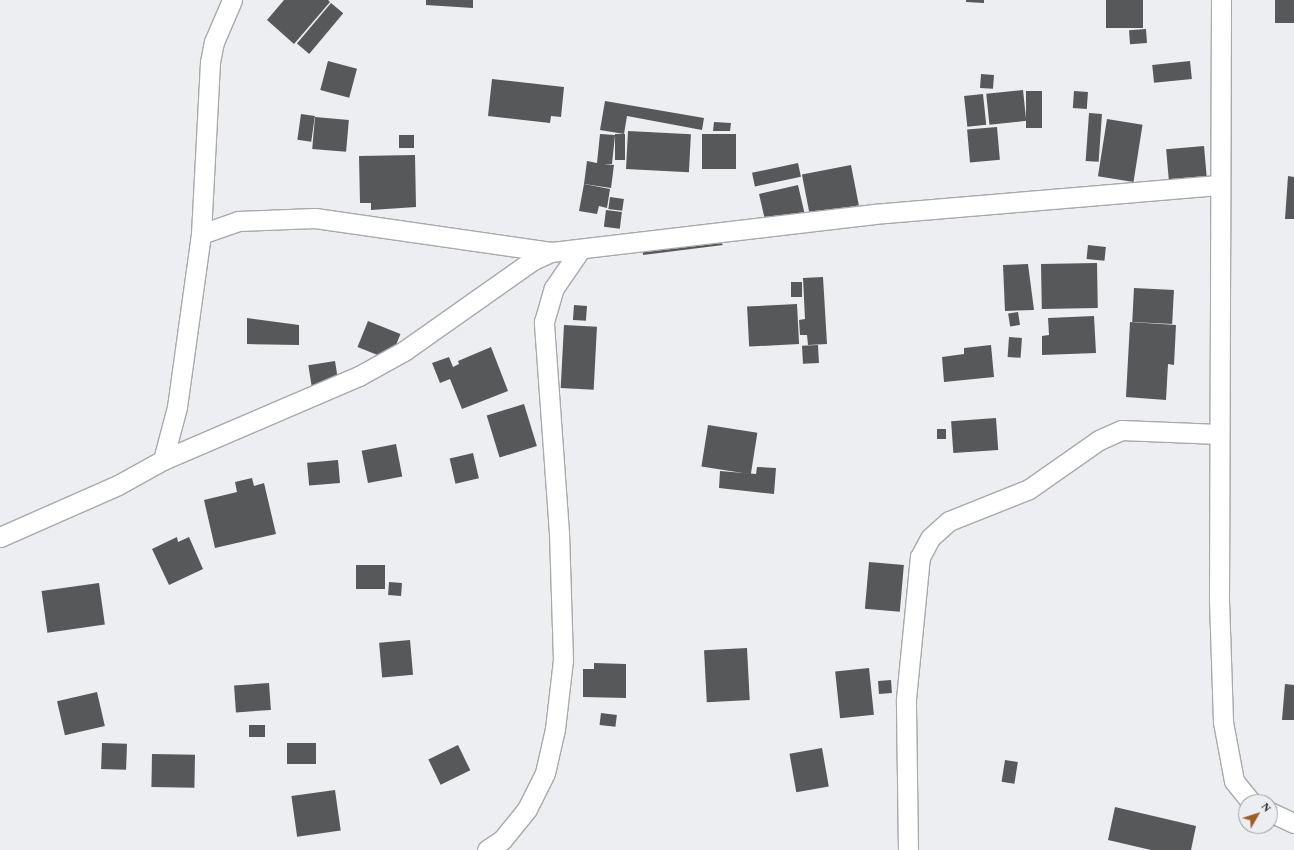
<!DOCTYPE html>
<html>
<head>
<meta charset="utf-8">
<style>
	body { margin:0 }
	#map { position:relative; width:1294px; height:850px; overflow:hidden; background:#eceef1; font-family:"Times New Roman",serif }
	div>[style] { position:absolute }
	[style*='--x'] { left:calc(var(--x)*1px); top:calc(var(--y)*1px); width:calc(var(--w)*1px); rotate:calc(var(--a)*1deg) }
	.building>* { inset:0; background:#56585a; transform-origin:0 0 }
	.roads { filter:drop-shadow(1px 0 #a7a9ac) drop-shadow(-1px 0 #a7a9ac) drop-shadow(0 1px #a7a9ac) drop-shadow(0 -1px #a7a9ac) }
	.street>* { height:19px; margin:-9.5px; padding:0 9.5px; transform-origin:9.5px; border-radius:9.5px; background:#fff }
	span { translate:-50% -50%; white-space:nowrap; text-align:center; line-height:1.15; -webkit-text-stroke:4px #eceef1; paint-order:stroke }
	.north { position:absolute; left:1238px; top:794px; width:40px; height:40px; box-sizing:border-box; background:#eceef1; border:1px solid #9a9b9d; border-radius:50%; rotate:51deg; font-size:11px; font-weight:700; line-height:16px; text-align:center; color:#1f1f20 }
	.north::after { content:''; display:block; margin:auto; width:14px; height:18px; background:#9c5e24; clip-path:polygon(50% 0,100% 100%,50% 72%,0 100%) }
</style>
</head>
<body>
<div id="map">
	<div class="building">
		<i style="clip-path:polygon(284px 0,328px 0,330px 2px,294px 44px,267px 20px)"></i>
		<i style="clip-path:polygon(426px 0,473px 0,473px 8px,426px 5px)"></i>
		<i style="clip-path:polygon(966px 0,984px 0,984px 3px,966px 2px)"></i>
		<i style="left:1106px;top:0;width:37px;height:28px"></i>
		<i style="left:1275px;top:0;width:19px;height:23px"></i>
		<i style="left:331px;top:3px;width:16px;height:53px;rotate:40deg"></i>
		<i style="left:1146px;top:29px;width:14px;height:17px;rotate:86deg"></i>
		<i style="left:328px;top:61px;width:30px;height:30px;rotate:15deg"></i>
		<i style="left:1190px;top:61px;width:18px;height:38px;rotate:84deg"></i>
		<i style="left:981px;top:74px;width:13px;height:14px;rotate:4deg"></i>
		<i style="clip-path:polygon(492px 79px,564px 87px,561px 117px,551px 116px,550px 123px,488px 116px)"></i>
		<i style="left:1023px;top:90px;width:31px;height:37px;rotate:84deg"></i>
		<i style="left:1026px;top:91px;width:16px;height:37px"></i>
		<i style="left:1074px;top:91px;width:14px;height:17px;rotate:4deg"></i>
		<i style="left:983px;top:94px;width:31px;height:19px;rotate:84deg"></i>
		<i style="clip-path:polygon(605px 101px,704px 118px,702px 130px,627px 116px,624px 134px,600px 130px)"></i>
		<i style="left:1089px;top:113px;width:13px;height:48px;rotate:4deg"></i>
		<i style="left:301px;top:114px;width:14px;height:26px;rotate:8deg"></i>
		<i style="left:315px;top:117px;width:34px;height:32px;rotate:5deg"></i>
		<i style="left:1107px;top:119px;width:36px;height:58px;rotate:9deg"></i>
		<i style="clip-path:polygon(714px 122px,731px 123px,730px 131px,713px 131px)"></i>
		<i style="left:997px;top:127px;width:33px;height:30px;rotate:85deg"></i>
		<i style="left:628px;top:131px;width:63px;height:38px;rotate:3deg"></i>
		<i style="clip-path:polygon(600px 134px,615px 135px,612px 164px,604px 164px,614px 165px,611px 188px,584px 184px,587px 161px,597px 163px)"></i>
		<i style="left:615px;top:134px;width:10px;height:26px"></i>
		<i style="left:702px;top:134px;width:34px;height:35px"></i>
		<i style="left:399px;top:135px;width:15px;height:13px"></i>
		<i style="left:1204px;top:146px;width:33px;height:38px;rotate:85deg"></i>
		<i style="clip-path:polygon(415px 155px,416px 207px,371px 210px,371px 203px,360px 203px,359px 156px)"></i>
		<i style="left:798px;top:163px;width:14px;height:47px;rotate:78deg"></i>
		<i style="left:851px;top:165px;width:41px;height:50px;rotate:79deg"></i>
		<i style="clip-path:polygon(1288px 176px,1294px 177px,1294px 219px,1285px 219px)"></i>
		<i style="clip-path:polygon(584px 184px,610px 189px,607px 208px,599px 206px,597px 214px,579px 211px)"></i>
		<i style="left:798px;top:185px;width:28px;height:40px;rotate:77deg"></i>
		<i style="left:610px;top:197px;width:14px;height:12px;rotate:8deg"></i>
		<i style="left:606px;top:210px;width:16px;height:17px;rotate:7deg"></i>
		<i style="clip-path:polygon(706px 225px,723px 245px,643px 255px,642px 235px)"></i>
		<i style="left:1088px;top:245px;width:18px;height:14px;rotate:6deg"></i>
		<i style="left:1097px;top:263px;width:45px;height:56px;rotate:89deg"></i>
		<i style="clip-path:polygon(1028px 264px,1034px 310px,1005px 311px,1003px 265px)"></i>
		<i style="clip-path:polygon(823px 277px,827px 344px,808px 345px,807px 335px,800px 335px,799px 320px,805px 319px,803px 278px)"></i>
		<i style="left:791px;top:282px;width:11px;height:15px"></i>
		<i style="left:1134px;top:288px;width:40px;height:34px;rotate:3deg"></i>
		<i style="left:797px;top:304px;width:40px;height:50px;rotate:87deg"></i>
		<i style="left:574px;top:305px;width:13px;height:15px;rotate:4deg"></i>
		<i style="left:1018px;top:312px;width:13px;height:10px;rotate:81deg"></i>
		<i style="clip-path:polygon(1094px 316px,1096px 353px,1042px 355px,1042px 336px,1049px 335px,1048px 318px)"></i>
		<i style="clip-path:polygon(247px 318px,299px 325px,299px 345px,247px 344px)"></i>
		<i style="left:368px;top:321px;width:35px;height:28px;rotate:22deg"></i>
		<i style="clip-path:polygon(1130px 322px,1176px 325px,1174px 365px,1168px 364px,1166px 400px,1126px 397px)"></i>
		<i style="left:564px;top:325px;width:33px;height:63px;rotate:3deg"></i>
		<i style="left:1009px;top:337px;width:13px;height:20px;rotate:4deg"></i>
		<i style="left:818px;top:345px;width:18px;height:16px;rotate:87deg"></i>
		<i style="clip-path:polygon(991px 345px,994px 377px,944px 382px,942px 357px,964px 354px,964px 348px)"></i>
		<i style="clip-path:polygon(491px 347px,508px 391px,462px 409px,450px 379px,440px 383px,432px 363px,449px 357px,453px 367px,459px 364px,458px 361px)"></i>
		<i style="left:335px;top:361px;width:30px;height:27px;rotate:81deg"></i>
		<i style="left:524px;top:404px;width:44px;height:39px;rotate:73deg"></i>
		<i style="left:996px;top:418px;width:32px;height:45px;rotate:86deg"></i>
		<i style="left:708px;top:425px;width:50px;height:42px;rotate:9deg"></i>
		<i style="left:937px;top:429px;width:9px;height:10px"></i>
		<i style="left:396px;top:444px;width:33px;height:35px;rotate:79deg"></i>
		<i style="left:473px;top:453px;width:26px;height:24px;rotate:77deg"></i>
		<i style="left:338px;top:460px;width:23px;height:31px;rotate:85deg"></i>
		<i style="clip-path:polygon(757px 467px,776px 468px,774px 494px,719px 488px,720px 471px,756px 474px)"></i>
		<i style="clip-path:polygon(252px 478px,254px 486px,264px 483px,276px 534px,215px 548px,204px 500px,237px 492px,235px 482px)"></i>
		<i style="clip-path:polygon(177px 537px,178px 542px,189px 537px,203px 569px,169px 585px,152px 549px)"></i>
		<i style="left:869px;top:562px;width:35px;height:47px;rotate:5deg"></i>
		<i style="left:385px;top:565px;width:24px;height:29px;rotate:90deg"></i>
		<i style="left:389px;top:582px;width:13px;height:13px;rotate:4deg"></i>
		<i style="left:99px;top:583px;width:42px;height:58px;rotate:82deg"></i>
		<i style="left:410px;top:640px;width:35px;height:31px;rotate:85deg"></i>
		<i style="left:747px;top:648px;width:52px;height:43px;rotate:87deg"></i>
		<i style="clip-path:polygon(594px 663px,626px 664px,626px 698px,583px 697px,583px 669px,594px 669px)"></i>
		<i style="left:869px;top:668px;width:47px;height:34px;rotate:84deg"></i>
		<i style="left:891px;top:680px;width:13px;height:13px;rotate:86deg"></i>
		<i style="left:269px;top:683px;width:27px;height:35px;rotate:86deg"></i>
		<i style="clip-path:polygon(1285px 684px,1294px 685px,1294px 720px,1282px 720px)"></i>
		<i style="left:97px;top:692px;width:35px;height:41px;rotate:77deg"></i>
		<i style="left:601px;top:713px;width:16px;height:12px;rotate:7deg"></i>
		<i style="left:249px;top:725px;width:16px;height:12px"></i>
		<i style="left:102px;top:743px;width:25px;height:26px;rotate:2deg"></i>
		<i style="left:287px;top:743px;width:29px;height:21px"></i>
		<i style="left:458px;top:745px;width:28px;height:33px;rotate:64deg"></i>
		<i style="left:822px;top:748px;width:39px;height:33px;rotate:80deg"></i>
		<i style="left:152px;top:754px;width:43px;height:33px;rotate:1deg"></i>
		<i style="left:1005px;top:760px;width:13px;height:22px;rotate:9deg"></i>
		<i style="left:335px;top:790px;width:41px;height:44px;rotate:82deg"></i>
		<i style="clip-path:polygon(1115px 807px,1196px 826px,1191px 850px,1151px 850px,1108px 840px)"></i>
	</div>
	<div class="roads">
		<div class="street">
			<i style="--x:1221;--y:0;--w:600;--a:90.19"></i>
			<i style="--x:1219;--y:600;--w:122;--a:88.1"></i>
			<i style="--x:1223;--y:722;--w:60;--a:79.4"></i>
			<i style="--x:1234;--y:781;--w:27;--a:51"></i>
			<i style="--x:201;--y:234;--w:39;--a:-19"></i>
			<i style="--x:238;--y:221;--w:77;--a:-2.2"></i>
			<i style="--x:315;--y:218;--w:238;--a:8.2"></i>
			<i style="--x:163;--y:460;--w:213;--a:-23.2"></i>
			<i style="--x:359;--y:376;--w:51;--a:-29.1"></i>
			<i style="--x:404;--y:351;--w:158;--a:-35.2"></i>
			<i style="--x:533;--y:260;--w:20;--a:-24"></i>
			<i style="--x:551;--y:252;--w:325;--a:-6.7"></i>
			<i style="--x:874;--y:214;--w:345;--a:-4.8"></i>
			<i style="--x:0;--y:537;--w:129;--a:-23.8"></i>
			<i style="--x:118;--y:485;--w:51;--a:-29.1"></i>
			<i style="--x:163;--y:460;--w:55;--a:-75.2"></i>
			<i style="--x:177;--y:407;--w:175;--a:-82.1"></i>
			<i style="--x:201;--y:234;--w:172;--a:-87"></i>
			<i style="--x:210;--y:62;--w:20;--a:-79"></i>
			<i style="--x:214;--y:42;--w:46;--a:-66.8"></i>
			<i style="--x:1270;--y:812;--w:26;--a:25"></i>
			<i style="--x:487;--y:850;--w:18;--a:-34"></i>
			<i style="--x:502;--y:840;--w:40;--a:-51"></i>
			<i style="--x:527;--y:809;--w:40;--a:-63.4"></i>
			<i style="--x:545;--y:773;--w:45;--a:-77.2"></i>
			<i style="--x:555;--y:729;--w:69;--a:-83.4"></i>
			<i style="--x:563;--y:660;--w:127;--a:-91.8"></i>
			<i style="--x:559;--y:533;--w:212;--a:-94.1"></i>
			<i style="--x:544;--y:322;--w:35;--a:-74"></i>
			<i style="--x:554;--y:288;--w:46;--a:-55.6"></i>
			<i style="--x:908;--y:850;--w:151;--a:-90.8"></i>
			<i style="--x:906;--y:699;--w:143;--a:-84.4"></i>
			<i style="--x:920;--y:557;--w:21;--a:-62"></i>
			<i style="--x:930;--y:538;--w:25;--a:-42"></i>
			<i style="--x:949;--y:521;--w:86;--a:-21.8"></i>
			<i style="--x:1029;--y:489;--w:85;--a:-35"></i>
			<i style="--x:1099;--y:440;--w:24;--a:-24"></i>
			<i style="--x:1121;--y:430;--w:98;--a:2.3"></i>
		</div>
	</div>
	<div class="north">N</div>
</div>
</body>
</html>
